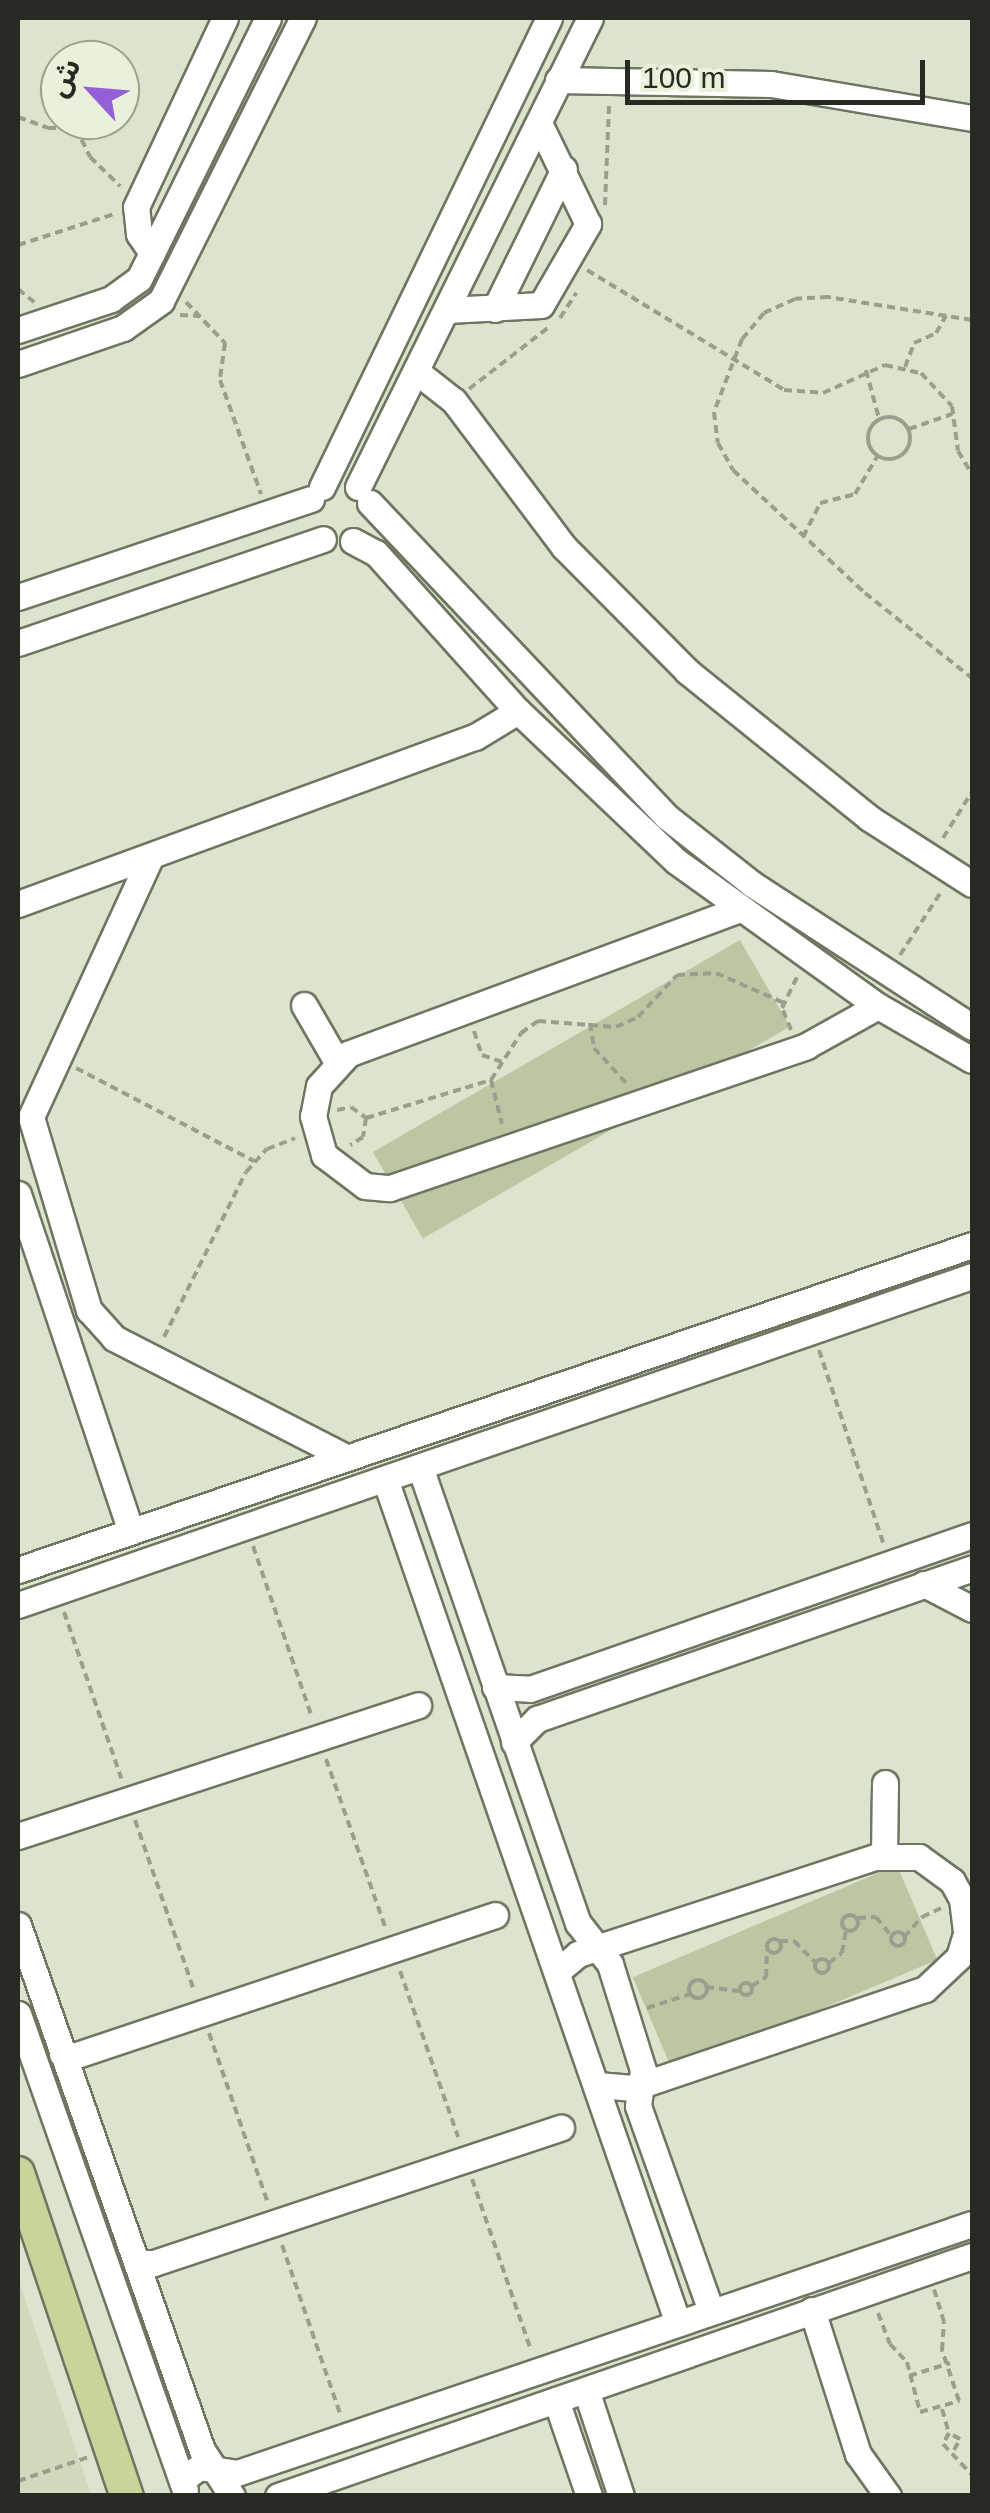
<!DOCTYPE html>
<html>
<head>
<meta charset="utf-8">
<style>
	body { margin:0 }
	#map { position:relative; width:990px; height:2513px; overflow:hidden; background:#dde4ce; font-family:Helvetica,"Noto Sans Arabic",sans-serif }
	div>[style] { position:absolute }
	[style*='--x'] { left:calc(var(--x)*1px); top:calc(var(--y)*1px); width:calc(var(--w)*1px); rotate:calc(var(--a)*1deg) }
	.built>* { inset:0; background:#d0d9bc }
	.green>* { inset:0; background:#bbc7a2; transform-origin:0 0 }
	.path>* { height:4px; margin-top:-2px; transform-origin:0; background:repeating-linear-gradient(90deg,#999f8e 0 8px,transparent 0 13px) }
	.path>.ring { margin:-2px; padding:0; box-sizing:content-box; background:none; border:4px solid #999f8e; border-radius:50% }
	.roads { filter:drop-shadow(2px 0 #6e7561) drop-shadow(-2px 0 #6e7561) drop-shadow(0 2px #6e7561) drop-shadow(0 -2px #6e7561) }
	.minor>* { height:25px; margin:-12.5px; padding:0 12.5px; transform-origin:12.5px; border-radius:12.5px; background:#fff }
	.major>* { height:32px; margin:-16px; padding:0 16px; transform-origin:16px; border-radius:16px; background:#c6d69b }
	span { translate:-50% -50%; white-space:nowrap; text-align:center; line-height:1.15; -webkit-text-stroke:10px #eaf1db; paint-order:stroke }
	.frame { position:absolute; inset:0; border:20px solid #272a22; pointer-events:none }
	.north { position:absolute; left:40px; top:40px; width:100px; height:100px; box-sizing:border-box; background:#eaf1db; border:2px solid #9ca191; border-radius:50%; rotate:296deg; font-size:28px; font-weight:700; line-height:40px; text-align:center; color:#272a22 }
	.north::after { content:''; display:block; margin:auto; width:35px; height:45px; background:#955fd8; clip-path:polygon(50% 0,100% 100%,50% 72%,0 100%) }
	.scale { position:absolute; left:625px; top:60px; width:300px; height:45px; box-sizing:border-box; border:5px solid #272a22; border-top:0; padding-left:12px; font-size:30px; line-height:35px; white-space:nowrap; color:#272a22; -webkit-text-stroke:8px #eaf1db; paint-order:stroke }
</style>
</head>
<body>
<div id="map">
	<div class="built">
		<i style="clip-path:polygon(18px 2278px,91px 2495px,18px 2495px)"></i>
	</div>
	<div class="green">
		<i style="left:740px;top:940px;width:100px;height:424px;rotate:60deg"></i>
		<i style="left:897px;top:1865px;width:103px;height:287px;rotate:67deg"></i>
	</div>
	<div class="path">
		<i style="--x:18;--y:117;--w:32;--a:20"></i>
		<i style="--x:48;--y:128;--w:28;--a:0"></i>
		<i style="--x:76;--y:128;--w:32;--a:64"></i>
		<i style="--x:90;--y:157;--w:42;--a:44"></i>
		<i style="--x:605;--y:205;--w:101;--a:-87.7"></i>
		<i style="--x:18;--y:245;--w:104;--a:-17.9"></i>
		<i style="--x:587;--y:270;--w:231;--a:31.3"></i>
		<i style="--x:784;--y:390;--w:39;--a:4"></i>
		<i style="--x:823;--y:393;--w:68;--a:-24.3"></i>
		<i style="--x:885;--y:365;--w:37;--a:13"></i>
		<i style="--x:921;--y:373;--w:45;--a:46.8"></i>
		<i style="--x:952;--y:406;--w:45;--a:82.4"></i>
		<i style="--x:958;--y:451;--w:27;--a:59"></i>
		<i style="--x:18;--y:289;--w:21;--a:39"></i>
		<i style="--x:186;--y:302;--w:57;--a:46.4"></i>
		<i style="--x:225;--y:343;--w:37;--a:98"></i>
		<i style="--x:220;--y:380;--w:121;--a:70.2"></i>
		<i style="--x:180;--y:315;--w:19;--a:3"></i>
		<i style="--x:560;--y:318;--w:30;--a:-57"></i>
		<i style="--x:972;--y:320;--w:146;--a:-170.9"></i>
		<i style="--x:828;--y:297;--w:33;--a:177"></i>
		<i style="--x:795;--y:299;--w:34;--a:156"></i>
		<i style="--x:764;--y:313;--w:34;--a:130"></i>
		<i style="--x:742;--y:339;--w:78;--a:111"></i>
		<i style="--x:714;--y:412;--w:31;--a:83"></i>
		<i style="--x:718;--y:443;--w:31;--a:61"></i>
		<i style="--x:733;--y:470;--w:180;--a:43"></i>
		<i style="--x:865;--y:593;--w:137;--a:38.5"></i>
		<i style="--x:905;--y:367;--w:26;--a:-69"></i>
		<i style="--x:914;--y:343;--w:24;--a:-24"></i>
		<i style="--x:936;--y:333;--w:20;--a:-60"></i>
		<i style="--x:866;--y:370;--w:51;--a:75.1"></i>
		<i style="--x:469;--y:389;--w:101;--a:-37.8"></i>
		<i class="ring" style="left:868px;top:417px;width:38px;height:38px"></i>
		<i style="--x:909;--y:429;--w:46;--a:-19.2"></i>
		<i style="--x:803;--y:537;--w:38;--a:-63"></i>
		<i style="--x:820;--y:503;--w:36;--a:-14"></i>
		<i style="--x:855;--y:494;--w:43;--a:-59.3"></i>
		<i style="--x:943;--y:838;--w:54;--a:-57.8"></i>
		<i style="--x:900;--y:955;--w:75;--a:-56.9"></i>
		<i style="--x:590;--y:1023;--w:25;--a:81"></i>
		<i style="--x:594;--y:1048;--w:49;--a:47.5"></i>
		<i style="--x:791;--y:1030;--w:24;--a:-112"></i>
		<i style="--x:782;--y:1008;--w:37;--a:-64"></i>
		<i style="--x:474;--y:1031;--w:25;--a:72"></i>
		<i style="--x:482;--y:1055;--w:24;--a:19"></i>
		<i style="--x:76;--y:1068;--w:201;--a:27.6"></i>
		<i style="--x:491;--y:1080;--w:45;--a:76"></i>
		<i style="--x:337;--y:1110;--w:14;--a:-12"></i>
		<i style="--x:351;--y:1107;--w:19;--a:36"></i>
		<i style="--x:366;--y:1118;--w:19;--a:99"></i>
		<i style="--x:363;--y:1137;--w:15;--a:148"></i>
		<i style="--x:366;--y:1118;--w:131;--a:-16.9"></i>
		<i style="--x:491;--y:1080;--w:56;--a:-57.4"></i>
		<i style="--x:521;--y:1033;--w:21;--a:-35"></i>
		<i style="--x:538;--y:1021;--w:78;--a:4.4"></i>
		<i style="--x:616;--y:1027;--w:24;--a:-24"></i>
		<i style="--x:638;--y:1017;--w:57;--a:-47.1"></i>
		<i style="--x:677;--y:975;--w:39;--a:-3"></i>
		<i style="--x:716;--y:973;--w:74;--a:23.8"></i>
		<i style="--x:164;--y:1337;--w:184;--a:-63.6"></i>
		<i style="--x:246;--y:1172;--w:31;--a:-48"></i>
		<i style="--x:267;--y:1149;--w:30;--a:-21"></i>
		<i style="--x:819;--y:1350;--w:206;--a:71.6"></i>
		<i style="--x:253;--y:1546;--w:181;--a:71"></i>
		<i style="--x:64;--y:1612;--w:176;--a:71"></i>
		<i style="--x:326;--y:1759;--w:180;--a:70.6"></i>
		<i style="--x:135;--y:1820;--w:180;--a:70.9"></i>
		<i class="ring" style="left:842px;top:1915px;width:12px;height:12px"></i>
		<i style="--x:858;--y:1918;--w:18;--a:-3"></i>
		<i style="--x:876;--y:1917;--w:26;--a:51"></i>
		<i class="ring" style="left:891px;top:1932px;width:10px;height:10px"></i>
		<i style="--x:904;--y:1937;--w:27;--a:-48"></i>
		<i style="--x:922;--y:1917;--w:23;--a:-25"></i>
		<i class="ring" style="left:767px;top:1939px;width:10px;height:10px"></i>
		<i style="--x:780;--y:1941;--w:14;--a:0"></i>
		<i style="--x:794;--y:1941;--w:31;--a:45"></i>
		<i class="ring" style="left:815px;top:1959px;width:10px;height:10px"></i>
		<i style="--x:829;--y:1963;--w:16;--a:-38"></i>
		<i style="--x:842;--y:1953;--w:23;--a:-80"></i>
		<i style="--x:400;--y:1971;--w:176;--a:70.7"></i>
		<i class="ring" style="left:689px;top:1980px;width:14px;height:14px"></i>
		<i class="ring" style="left:740px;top:1983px;width:8px;height:8px"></i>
		<i style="--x:752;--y:1986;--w:17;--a:-33"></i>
		<i style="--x:766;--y:1977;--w:27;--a:-88"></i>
		<i style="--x:706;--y:1987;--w:35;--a:7"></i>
		<i style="--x:647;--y:2008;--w:45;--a:-18"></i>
		<i style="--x:209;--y:2033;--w:180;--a:70.9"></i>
		<i style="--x:472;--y:2179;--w:181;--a:71"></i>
		<i style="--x:282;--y:2245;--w:181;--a:71"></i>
		<i style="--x:878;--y:2313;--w:33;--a:69"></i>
		<i style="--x:890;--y:2344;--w:25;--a:47"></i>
		<i style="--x:907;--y:2362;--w:52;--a:75.4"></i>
		<i style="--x:920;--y:2412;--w:41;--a:-15.8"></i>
		<i style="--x:959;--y:2401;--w:54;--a:-108.4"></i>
		<i style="--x:942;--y:2350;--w:28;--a:-86"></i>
		<i style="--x:944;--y:2322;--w:34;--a:-107"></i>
		<i style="--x:909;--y:2376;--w:43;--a:-17.6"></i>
		<i style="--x:942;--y:2409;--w:25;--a:74"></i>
		<i style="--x:954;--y:2450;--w:13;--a:-61"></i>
		<i style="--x:960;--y:2439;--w:13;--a:-151"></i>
		<i style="--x:949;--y:2433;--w:13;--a:119"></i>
		<i style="--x:943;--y:2444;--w:42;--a:46.9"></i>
		<i style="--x:18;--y:2481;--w:75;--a:-18.7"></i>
	</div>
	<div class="roads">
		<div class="minor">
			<i style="--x:558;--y:80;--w:213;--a:1.1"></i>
			<i style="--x:771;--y:84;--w:204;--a:9.6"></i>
			<i style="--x:152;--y:253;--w:23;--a:-124"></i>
			<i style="--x:139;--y:234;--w:27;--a:-96"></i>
			<i style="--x:136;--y:207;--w:209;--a:-64.8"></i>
			<i style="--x:495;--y:309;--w:156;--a:-63.8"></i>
			<i style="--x:448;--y:310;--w:93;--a:-3.1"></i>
			<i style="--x:541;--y:305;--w:94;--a:-59.9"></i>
			<i style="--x:588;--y:224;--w:112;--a:-115.9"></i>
			<i style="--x:18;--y:330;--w:98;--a:-18.4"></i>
			<i style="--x:111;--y:299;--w:34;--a:-36"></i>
			<i style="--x:139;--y:279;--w:291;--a:-63.7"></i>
			<i style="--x:18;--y:364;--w:111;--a:-18.9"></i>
			<i style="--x:123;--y:328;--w:47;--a:-35.4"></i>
			<i style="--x:161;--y:301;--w:317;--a:-63.4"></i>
			<i style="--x:417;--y:372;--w:47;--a:38.1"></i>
			<i style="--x:454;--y:401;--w:183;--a:53"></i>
			<i style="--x:564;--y:547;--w:175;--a:45.2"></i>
			<i style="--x:687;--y:671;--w:234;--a:38.9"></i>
			<i style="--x:869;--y:818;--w:122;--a:32.7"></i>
			<i style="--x:322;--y:487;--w:521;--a:-64.17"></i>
			<i style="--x:358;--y:487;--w:523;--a:-63.68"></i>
			<i style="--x:370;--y:503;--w:432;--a:46.6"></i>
			<i style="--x:667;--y:817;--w:108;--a:38.2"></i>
			<i style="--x:752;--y:884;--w:262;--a:33"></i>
			<i style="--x:353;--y:541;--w:26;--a:28"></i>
			<i style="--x:376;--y:553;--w:212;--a:48.1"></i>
			<i style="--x:518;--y:711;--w:218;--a:43.5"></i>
			<i style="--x:676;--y:861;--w:249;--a:35.7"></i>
			<i style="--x:878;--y:1006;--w:108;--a:29.9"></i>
			<i style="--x:18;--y:597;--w:309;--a:-18.5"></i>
			<i style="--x:18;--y:643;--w:322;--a:-18.8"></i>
			<i style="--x:150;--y:858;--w:285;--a:114.7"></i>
			<i style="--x:31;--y:1117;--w:202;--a:73.3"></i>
			<i style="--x:89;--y:1310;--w:38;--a:48"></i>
			<i style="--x:114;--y:1338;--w:262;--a:27.2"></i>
			<i style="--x:18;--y:904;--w:487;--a:-20.1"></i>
			<i style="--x:475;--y:737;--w:50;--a:-31.2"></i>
			<i style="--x:737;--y:910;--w:415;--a:159.7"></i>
			<i style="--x:348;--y:1054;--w:43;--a:132.2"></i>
			<i style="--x:319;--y:1086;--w:31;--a:101"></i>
			<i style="--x:313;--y:1116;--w:41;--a:74.2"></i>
			<i style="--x:324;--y:1155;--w:51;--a:37.1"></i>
			<i style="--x:365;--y:1186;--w:25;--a:5"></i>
			<i style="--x:390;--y:1188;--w:440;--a:-18.8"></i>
			<i style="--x:806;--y:1046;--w:82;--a:-29.1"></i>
			<i style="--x:304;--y:1005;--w:66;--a:59.9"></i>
			<i style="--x:18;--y:1194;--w:355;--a:71.5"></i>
			<i style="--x:420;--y:1467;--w:483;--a:70.9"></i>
			<i style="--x:578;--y:1923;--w:52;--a:52"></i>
			<i style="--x:610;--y:1964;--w:111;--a:72.7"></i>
			<i style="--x:643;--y:2070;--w:36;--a:98"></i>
			<i style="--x:638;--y:2106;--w:218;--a:70.4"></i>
			<i style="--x:385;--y:1479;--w:893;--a:70.86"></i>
			<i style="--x:18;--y:1570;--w:1008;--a:-18.81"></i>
			<i style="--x:924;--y:1584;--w:54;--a:27.5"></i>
			<i style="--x:18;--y:1605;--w:1009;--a:-19.03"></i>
			<i style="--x:495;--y:1687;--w:35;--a:3"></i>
			<i style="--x:530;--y:1689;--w:468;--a:-19.2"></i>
			<i style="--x:514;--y:1742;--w:33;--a:-45"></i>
			<i style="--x:537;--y:1719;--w:460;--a:-19.1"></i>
			<i style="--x:18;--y:1836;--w:421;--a:-18.1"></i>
			<i style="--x:884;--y:1856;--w:73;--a:-89.2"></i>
			<i style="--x:18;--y:1925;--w:556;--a:70.69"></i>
			<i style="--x:202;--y:2450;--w:55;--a:56.9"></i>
			<i style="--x:559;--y:1970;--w:25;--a:-40"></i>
			<i style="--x:578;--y:1954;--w:312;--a:-18.1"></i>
			<i style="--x:875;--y:1857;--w:44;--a:0"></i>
			<i style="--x:919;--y:1857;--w:41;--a:36"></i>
			<i style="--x:952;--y:1881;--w:21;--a:61"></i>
			<i style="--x:962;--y:1899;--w:35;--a:83"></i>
			<i style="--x:966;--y:1934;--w:24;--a:107"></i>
			<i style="--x:959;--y:1957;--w:47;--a:136.7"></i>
			<i style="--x:925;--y:1989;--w:308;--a:161.3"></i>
			<i style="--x:633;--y:2088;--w:36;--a:-175"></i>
			<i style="--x:18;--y:2014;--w:504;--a:70.67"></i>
			<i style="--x:62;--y:2054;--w:12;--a:9"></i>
			<i style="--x:74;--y:2056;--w:444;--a:-18.5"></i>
			<i style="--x:137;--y:2263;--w:17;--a:0"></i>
			<i style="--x:154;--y:2263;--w:429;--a:-18.4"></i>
			<i style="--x:812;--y:2310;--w:151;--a:72.3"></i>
			<i style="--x:858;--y:2454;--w:52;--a:54.5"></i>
			<i style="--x:586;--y:2390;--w:112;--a:71.7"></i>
			<i style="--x:556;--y:2400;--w:102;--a:71"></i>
			<i style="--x:182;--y:2480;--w:21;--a:-37"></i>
			<i style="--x:199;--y:2467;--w:38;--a:9"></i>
			<i style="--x:237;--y:2473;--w:776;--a:-18.72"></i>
			<i style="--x:278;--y:2496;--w:734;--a:-19.08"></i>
		</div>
		<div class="major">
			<i style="--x:18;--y:2173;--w:341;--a:71.4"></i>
		</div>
	</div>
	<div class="frame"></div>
	<div class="north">ش</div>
	<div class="scale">100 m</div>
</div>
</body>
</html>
